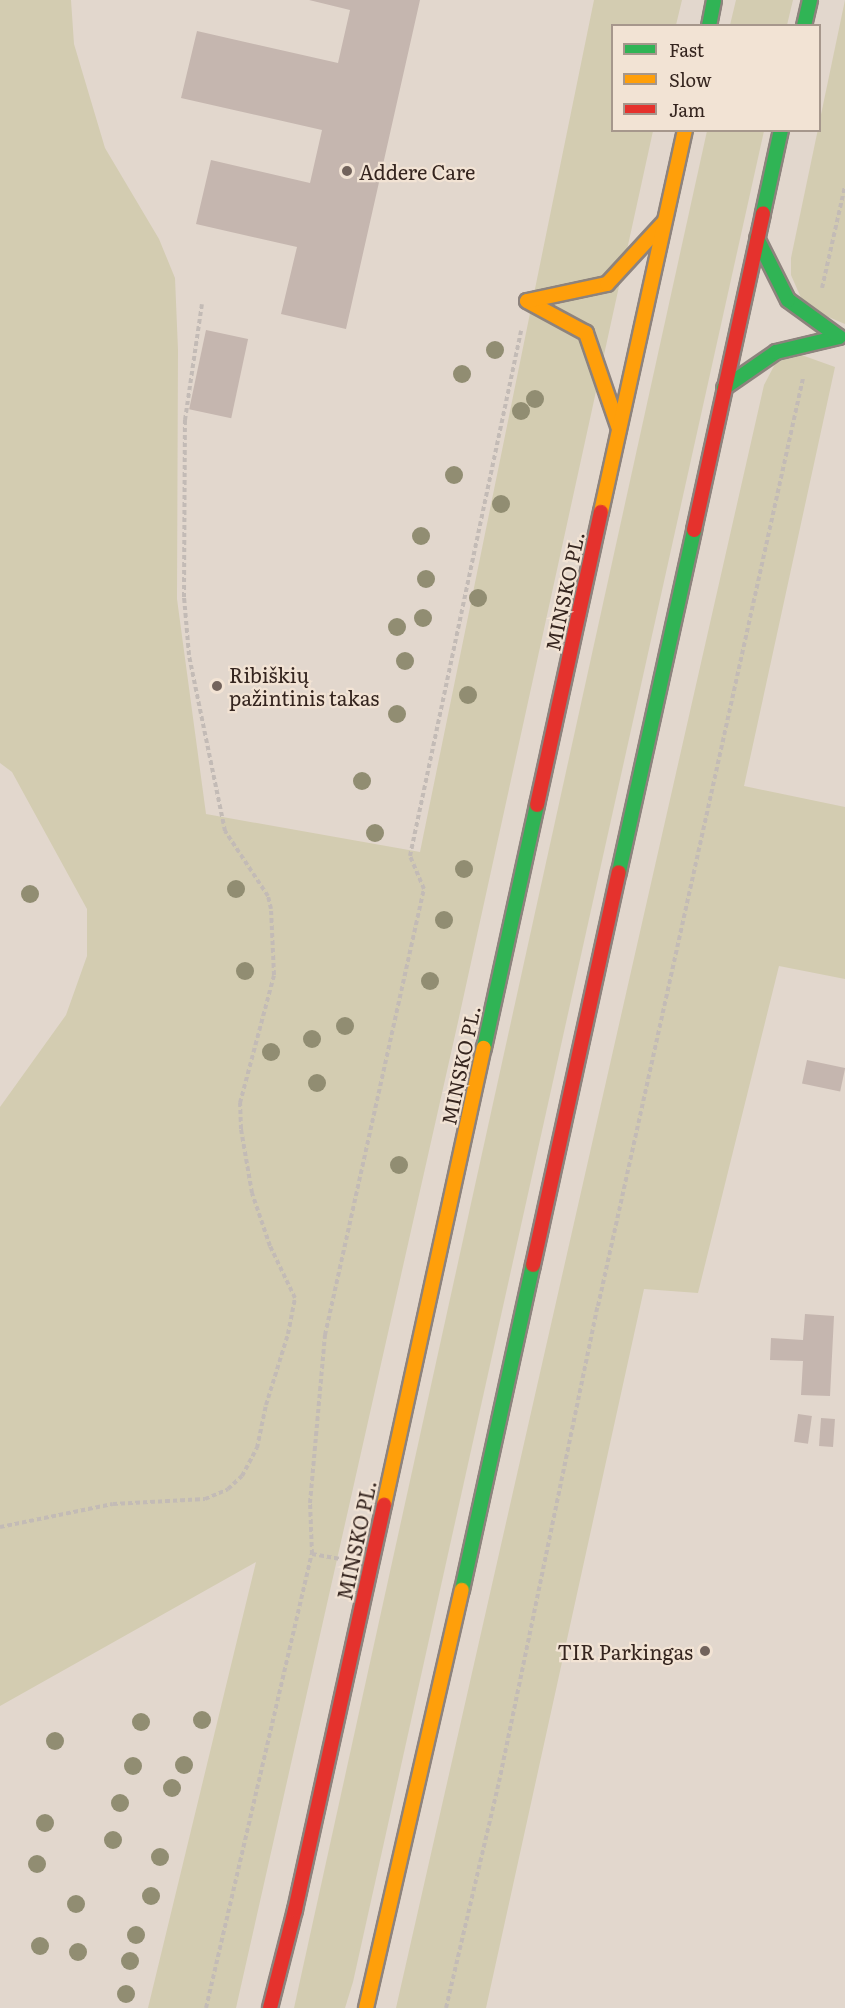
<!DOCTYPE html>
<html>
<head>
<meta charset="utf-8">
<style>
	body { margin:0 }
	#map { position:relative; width:845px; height:2008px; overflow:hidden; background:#e2d7cd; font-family:Literata,serif }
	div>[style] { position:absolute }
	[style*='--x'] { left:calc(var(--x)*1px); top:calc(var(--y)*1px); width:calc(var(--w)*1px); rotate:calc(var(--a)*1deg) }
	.green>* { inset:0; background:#d3ccb1 }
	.building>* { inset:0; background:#c5b6af; transform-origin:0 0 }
	.path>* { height:4px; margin-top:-2px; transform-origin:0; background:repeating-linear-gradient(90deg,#c3bbb6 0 4.5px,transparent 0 7.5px) }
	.roads { filter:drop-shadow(2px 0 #8d837d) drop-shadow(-2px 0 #8d837d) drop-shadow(0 2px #8d837d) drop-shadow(0 -2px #8d837d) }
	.fast>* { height:14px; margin:-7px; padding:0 7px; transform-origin:7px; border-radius:7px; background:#30b455 }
	.slow>* { height:14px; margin:-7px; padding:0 7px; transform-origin:7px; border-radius:7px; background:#ff9f0a }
	.jam>* { height:14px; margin:-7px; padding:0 7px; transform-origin:7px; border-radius:7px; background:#e5322d }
	.trees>* { width:18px; height:18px; margin:-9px; border-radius:50%; background:#918d72 }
	.dots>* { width:16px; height:16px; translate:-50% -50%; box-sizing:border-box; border:3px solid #f2e3d4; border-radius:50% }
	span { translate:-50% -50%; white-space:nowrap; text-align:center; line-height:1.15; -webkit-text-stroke:4.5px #f2e3d4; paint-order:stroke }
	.poi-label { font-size:20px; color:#35251f }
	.left { translate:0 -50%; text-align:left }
	.right { translate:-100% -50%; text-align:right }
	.street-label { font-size:20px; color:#35251f }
	.legend { position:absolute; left:611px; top:24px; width:210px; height:108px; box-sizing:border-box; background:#f2e3d4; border:2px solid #a6978c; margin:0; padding:8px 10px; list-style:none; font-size:18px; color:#35251f }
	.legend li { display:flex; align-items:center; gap:12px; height:30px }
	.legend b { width:30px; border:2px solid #a6978c }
</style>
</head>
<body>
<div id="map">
	<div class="green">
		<i style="clip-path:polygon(0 0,71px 0,74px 44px,105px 148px,159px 239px,175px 278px,178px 350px,177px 599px,206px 814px,420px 852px,594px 0,682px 0,676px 25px,612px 26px,612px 130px,653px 131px,458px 1022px,236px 2008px,148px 2008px,256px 1562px,0 1706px,0 1107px,66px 1015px,87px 956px,87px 909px,12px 772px,0 763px)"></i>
		<i style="clip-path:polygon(736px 0,793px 0,787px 25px,730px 25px)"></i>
		<i style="clip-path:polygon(845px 0,845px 324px,805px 307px,791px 275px,791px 258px)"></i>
		<i style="clip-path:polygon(707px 131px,764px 131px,353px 1982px,345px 2008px,294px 2008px)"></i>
		<i style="clip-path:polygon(796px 353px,835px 367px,744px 786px,845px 807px,845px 979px,779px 966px,698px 1293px,644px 1289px,486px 2008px,396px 2008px,764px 385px,775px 364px)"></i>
	</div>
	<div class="building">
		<i style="clip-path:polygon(309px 0,420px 0,346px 329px,281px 314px,297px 247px,196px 224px,211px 160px,310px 183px,322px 130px,181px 98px,197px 31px,338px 63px,350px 10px)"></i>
		<i style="left:206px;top:330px;width:43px;height:81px;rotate:12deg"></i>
		<i style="left:807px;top:1060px;width:39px;height:24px;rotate:12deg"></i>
		<i style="clip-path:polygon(805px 1314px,834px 1316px,830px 1396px,801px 1395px,803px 1361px,770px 1360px,771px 1338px,803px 1340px)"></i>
		<i style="left:798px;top:1414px;width:14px;height:28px;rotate:8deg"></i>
		<i style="left:821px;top:1418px;width:14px;height:28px;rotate:4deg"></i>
	</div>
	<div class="path">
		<i style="--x:822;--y:288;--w:105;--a:-77.3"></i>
		<i style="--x:0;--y:1527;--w:115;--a:-11.5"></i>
		<i style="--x:113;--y:1504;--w:92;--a:-3.1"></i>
		<i style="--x:205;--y:1499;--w:25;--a:-23"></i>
		<i style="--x:228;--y:1489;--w:19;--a:-43"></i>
		<i style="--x:242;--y:1476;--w:32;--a:-62"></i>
		<i style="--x:257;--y:1448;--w:44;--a:-78.2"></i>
		<i style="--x:266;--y:1405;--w:74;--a:-72.8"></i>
		<i style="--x:288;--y:1334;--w:37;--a:-79"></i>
		<i style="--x:295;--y:1298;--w:58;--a:-115.7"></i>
		<i style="--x:270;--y:1246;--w:56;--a:-108.8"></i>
		<i style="--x:252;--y:1193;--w:65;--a:-99.8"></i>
		<i style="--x:241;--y:1129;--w:26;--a:-92"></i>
		<i style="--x:240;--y:1103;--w:132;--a:-75.1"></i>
		<i style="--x:274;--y:975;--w:66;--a:-92.6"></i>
		<i style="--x:271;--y:909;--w:13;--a:-103"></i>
		<i style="--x:268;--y:896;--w:78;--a:-123.5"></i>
		<i style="--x:225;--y:831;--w:180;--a:-101.6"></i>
		<i style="--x:189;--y:655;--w:58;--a:-94.9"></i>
		<i style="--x:184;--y:597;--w:177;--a:-89.7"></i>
		<i style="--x:185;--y:420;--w:117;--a:-81.7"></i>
		<i style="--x:312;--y:1554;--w:29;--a:10"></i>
		<i style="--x:206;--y:2008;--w:466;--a:-76.9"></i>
		<i style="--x:312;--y:1554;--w:51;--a:-92.2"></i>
		<i style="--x:310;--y:1503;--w:169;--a:-84.9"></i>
		<i style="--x:325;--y:1335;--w:457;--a:-77.5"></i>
		<i style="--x:424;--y:889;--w:36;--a:-113"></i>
		<i style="--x:410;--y:856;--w:537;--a:-78.06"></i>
		<i style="--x:446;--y:2008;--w:232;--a:-76.8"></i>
		<i style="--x:499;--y:1782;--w:486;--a:-78.3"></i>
		<i style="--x:598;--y:1306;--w:950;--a:-77.54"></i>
	</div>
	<div class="roads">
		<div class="fast">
			<i style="--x:709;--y:26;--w:26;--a:-79"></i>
			<i style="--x:804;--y:26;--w:27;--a:-77"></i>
			<i style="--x:763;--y:213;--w:85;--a:-77.8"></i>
			<i style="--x:724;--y:388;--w:63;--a:-34.7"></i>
			<i style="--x:776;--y:352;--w:65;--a:-13.4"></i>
			<i style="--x:839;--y:337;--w:63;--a:-144"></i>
			<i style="--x:788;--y:300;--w:69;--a:-116.6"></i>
			<i style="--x:619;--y:872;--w:350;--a:-77.6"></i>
			<i style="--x:484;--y:1048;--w:249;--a:-77.7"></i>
			<i style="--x:462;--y:1590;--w:333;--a:-77.7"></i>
		</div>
		<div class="slow">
			<i style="--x:619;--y:429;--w:102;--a:-109"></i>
			<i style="--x:586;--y:333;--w:67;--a:-151.5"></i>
			<i style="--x:527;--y:301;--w:82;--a:-12"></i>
			<i style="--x:607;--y:284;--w:84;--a:-47.4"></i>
			<i style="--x:601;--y:512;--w:391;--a:-77.6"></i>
			<i style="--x:384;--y:1505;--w:468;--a:-77.7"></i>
			<i style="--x:366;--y:2008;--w:429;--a:-77.1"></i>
		</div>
		<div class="jam">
			<i style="--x:694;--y:530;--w:324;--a:-77.7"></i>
			<i style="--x:537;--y:805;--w:300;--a:-77.7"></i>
			<i style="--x:533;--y:1265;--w:402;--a:-77.7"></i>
			<i style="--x:270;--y:2008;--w:101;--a:-75.7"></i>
			<i style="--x:295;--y:1910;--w:415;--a:-77.6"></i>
		</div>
	</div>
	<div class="trees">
		<i style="left:495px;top:350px"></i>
		<i style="left:462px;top:374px"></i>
		<i style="left:535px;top:399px"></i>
		<i style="left:521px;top:411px"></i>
		<i style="left:454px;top:475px"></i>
		<i style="left:501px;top:504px"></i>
		<i style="left:421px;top:536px"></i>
		<i style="left:426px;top:579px"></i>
		<i style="left:478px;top:598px"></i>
		<i style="left:423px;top:618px"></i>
		<i style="left:397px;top:627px"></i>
		<i style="left:405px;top:661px"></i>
		<i style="left:468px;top:695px"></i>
		<i style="left:397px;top:714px"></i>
		<i style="left:362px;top:781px"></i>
		<i style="left:375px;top:833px"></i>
		<i style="left:464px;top:869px"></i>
		<i style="left:236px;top:889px"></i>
		<i style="left:30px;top:894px"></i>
		<i style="left:444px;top:920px"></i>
		<i style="left:245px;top:971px"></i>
		<i style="left:430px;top:981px"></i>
		<i style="left:345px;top:1026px"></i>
		<i style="left:312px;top:1039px"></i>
		<i style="left:271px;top:1052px"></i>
		<i style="left:317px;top:1083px"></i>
		<i style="left:399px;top:1165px"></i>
		<i style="left:202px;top:1720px"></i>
		<i style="left:141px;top:1722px"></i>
		<i style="left:55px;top:1741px"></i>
		<i style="left:184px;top:1765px"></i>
		<i style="left:133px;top:1766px"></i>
		<i style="left:172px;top:1788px"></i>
		<i style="left:120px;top:1803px"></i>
		<i style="left:45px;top:1823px"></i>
		<i style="left:113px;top:1840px"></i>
		<i style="left:160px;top:1857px"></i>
		<i style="left:37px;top:1864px"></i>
		<i style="left:151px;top:1896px"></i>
		<i style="left:76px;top:1904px"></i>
		<i style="left:136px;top:1935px"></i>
		<i style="left:40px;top:1946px"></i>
		<i style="left:78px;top:1952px"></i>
		<i style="left:130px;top:1961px"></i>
		<i style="left:126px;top:1994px"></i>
	</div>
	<div class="dots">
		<i style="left:347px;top:171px;background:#72635c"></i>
		<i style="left:217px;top:686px;background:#72635c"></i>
		<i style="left:705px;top:1651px;background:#72635c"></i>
	</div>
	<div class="poi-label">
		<span class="left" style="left:359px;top:171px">Addere Care</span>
		<span class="left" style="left:229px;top:686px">Ribiškių<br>pažintinis takas</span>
		<span class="right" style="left:693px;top:1651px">TIR Parkingas</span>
	</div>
	<div class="street-label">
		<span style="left:564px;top:591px;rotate:-78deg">MINSKO PL.</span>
		<span style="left:460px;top:1065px;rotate:-78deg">MINSKO PL.</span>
		<span style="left:356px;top:1540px;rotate:-78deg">MINSKO PL.</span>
	</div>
	<ul class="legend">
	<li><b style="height:8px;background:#30b455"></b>Fast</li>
	<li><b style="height:8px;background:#ff9f0a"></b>Slow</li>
	<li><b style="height:8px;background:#e5322d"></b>Jam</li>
	</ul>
</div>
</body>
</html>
